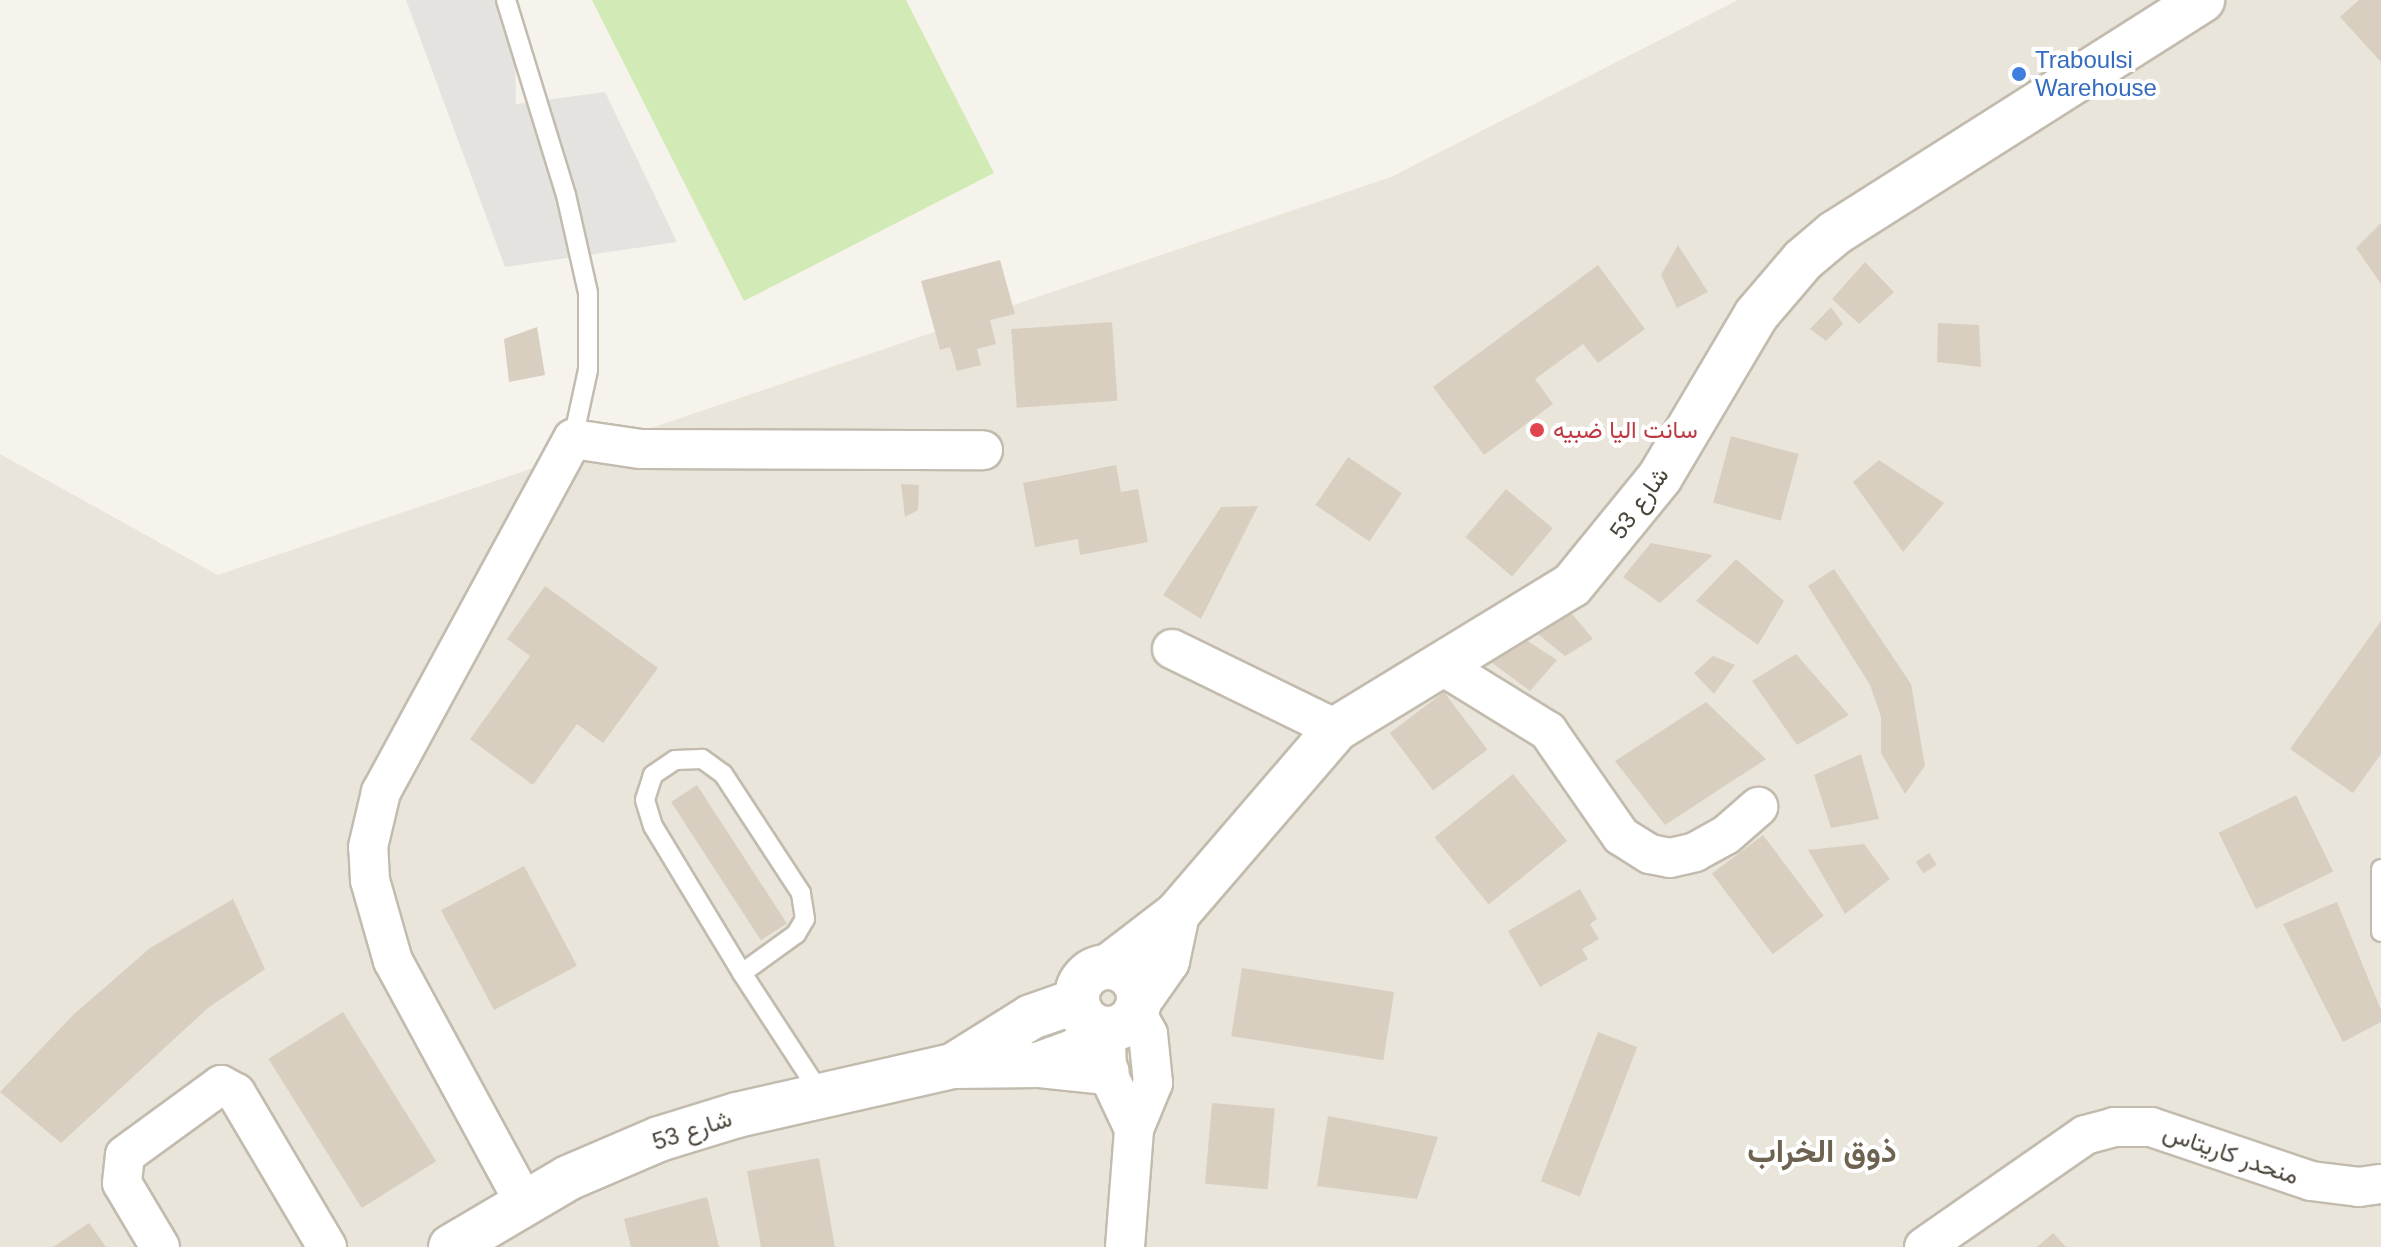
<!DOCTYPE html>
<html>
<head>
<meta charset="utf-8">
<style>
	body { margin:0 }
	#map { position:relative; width:2381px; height:1247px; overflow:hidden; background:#f6f3ec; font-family:Helvetica,Vazirmatn,sans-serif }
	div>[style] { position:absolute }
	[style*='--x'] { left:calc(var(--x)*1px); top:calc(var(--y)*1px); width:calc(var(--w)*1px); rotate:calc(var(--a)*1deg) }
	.residential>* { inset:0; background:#eae5da }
	.green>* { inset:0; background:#d2eab5 }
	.parking>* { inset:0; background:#e5e3e0 }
	.building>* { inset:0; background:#d8cfc1; transform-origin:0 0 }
	.roads { filter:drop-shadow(2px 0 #c2bbae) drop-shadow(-2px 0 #c2bbae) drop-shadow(0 2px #c2bbae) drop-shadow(0 -2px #c2bbae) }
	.service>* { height:18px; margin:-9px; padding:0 9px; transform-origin:9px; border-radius:9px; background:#fff }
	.minor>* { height:38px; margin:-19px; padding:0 19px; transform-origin:19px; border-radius:19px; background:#fff }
	.tertiary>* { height:44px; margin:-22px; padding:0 22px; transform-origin:22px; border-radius:22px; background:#fff }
	.tertiary>.ring { margin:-22px; padding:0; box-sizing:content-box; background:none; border:44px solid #fff; border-radius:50% }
	.dots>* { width:22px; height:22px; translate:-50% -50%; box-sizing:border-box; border:4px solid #fff; border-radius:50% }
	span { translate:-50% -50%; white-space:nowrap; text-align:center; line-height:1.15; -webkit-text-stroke:8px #fff; paint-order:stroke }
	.shop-label { font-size:24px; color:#366cbe }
	.left { translate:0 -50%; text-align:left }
	.health-label { font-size:24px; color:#be3a42 }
	.street-label { font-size:24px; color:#4b4439 }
	.district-label { font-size:32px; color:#6e6250; font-weight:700 }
</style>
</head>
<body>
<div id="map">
	<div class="residential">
		<i style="clip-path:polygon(1738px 0,2381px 0,2381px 1247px,0 1247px,0 454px,218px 575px,1391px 177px)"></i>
	</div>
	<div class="green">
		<i style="clip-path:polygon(592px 0,906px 0,994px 173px,744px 301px)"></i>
	</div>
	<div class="parking">
		<i style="clip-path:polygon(406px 0,514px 0,516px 104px,605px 92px,677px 242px,505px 267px)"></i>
	</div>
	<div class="building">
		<i style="clip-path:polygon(2359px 0,2381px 0,2381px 62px,2340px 17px)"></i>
		<i style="clip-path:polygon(2381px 223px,2381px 284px,2356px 248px)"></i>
		<i style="clip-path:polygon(1678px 245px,1708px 292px,1677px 308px,1661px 275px)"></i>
		<i style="clip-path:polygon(1000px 260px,1015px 314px,990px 320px,996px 344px,977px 349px,981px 365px,957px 371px,950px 347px,940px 350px,921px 281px)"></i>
		<i style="clip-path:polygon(1865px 262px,1894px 292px,1859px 324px,1832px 299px)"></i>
		<i style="clip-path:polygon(1598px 265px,1645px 329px,1598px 363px,1583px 344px,1535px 379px,1553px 404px,1484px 455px,1433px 387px)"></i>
		<i style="clip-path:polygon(1831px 307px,1843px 324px,1826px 341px,1810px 329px)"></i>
		<i style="left:1112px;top:322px;width:79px;height:101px;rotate:86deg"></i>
		<i style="clip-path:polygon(1938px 323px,1979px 325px,1981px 367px,1937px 362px)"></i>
		<i style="clip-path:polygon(537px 327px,545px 375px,509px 382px,504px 339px)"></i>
		<i style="left:1731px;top:436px;width:70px;height:69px;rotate:15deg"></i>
		<i style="left:1348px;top:457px;width:65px;height:58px;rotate:34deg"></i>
		<i style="clip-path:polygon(1879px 460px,1944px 503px,1903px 552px,1853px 482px)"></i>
		<i style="clip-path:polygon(1116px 465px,1121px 492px,1138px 489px,1148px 542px,1080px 555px,1078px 539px,1035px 547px,1023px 483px)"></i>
		<i style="clip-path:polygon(901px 484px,919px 485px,918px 510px,905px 517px)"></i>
		<i style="left:1506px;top:489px;width:61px;height:63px;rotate:40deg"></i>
		<i style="clip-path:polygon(1258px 506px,1201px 619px,1163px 595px,1221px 507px)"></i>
		<i style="clip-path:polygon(1651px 543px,1713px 555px,1660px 603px,1623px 577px)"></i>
		<i style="clip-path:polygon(1736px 559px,1784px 601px,1758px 645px,1696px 601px)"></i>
		<i style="clip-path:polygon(1834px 569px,1911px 684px,1925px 766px,1905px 794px,1881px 753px,1881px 717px,1870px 685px,1808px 586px)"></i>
		<i style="clip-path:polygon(545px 586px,658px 668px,603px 743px,577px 724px,533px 785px,470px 739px,530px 656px,507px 639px)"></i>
		<i style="clip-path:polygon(1563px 603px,1593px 639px,1565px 656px,1533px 630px)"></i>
		<i style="clip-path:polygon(2381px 621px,2381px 754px,2353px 793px,2290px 749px)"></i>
		<i style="clip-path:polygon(1518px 635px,1557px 660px,1530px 691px,1484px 657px)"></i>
		<i style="clip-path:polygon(1796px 654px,1849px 715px,1797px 745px,1752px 681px)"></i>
		<i style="clip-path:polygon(1713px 656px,1735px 665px,1714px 694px,1694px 673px)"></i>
		<i style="left:1444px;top:692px;width:72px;height:68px;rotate:53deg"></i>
		<i style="clip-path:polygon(1706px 702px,1766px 759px,1665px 825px,1615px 761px)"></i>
		<i style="clip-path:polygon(1861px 754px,1879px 819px,1831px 828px,1814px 775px)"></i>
		<i style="left:1513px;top:774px;width:86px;height:101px;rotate:51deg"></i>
		<i style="left:697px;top:785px;width:165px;height:31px;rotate:57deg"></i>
		<i style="left:2296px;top:795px;width:85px;height:86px;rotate:64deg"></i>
		<i style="left:1763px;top:835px;width:101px;height:64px;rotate:53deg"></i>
		<i style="clip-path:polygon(1864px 844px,1890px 879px,1845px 914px,1808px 850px)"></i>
		<i style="left:1929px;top:853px;width:14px;height:16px;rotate:56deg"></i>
		<i style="left:524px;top:866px;width:113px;height:94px;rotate:62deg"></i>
		<i style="clip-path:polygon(1580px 889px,1597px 919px,1590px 924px,1599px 939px,1582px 949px,1588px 959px,1540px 987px,1508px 931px)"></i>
		<i style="clip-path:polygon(233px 899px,265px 969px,208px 1008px,61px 1143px,0 1092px,73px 1015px,150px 948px)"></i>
		<i style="clip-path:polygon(2337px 902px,2381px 1010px,2381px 1022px,2343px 1042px,2283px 924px)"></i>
		<i style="left:1242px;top:968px;width:154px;height:69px;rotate:9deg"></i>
		<i style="left:343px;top:1012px;width:176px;height:88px;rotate:58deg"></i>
		<i style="left:1598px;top:1032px;width:42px;height:160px;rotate:21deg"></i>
		<i style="left:1212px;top:1103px;width:63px;height:81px;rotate:5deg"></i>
		<i style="clip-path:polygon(1328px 1116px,1438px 1137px,1417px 1199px,1317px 1186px)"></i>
		<i style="clip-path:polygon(819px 1158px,835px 1247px,761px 1247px,747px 1171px)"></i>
		<i style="clip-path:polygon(707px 1197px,719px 1247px,631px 1247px,624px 1219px)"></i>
		<i style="clip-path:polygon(89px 1223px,106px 1247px,53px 1247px)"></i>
		<i style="clip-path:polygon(2053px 1233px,2066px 1247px,2037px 1247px)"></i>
	</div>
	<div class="roads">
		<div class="service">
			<i style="--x:506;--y:0;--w:204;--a:72.9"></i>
			<i style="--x:566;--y:195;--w:100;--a:77.3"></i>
			<i style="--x:588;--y:293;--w:77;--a:90"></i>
			<i style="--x:588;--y:370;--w:71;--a:102.3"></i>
			<i style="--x:2381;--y:869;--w:63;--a:90"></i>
			<i style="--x:742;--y:973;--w:67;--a:-35.8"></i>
			<i style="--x:796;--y:934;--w:17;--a:-59"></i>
			<i style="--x:805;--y:919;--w:26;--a:-99"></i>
			<i style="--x:801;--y:893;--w:142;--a:-123.2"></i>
			<i style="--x:723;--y:774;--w:26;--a:-144"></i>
			<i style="--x:702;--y:759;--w:27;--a:178"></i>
			<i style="--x:675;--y:760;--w:27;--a:146"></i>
			<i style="--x:653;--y:775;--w:26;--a:108"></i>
			<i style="--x:645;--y:800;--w:27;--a:73"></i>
			<i style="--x:653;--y:826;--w:172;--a:58.8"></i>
			<i style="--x:742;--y:973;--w:145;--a:56.9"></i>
		</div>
		<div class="minor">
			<i style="--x:1172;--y:649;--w:182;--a:26"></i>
			<i style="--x:1441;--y:665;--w:126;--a:31.7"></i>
			<i style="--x:1548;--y:731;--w:128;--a:55.2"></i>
			<i style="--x:1621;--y:836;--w:34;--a:32"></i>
			<i style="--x:1650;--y:854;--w:20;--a:11"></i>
			<i style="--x:1670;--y:858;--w:26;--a:-13"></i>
			<i style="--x:1695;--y:852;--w:35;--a:-29"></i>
			<i style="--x:1726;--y:835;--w:43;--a:-41.2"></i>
			<i style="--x:1106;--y:1042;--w:30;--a:88"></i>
			<i style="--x:1107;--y:1072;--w:63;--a:64.7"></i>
			<i style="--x:524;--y:1202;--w:274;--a:-118.5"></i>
			<i style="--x:393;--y:961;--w:84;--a:-105.9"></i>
			<i style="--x:370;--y:880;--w:33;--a:-93"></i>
			<i style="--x:368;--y:847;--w:57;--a:-76.7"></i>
			<i style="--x:381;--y:792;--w:402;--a:-61.5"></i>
			<i style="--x:573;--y:439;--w:69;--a:8.4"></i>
			<i style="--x:641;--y:449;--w:342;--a:0.2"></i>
			<i style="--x:160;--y:1247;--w:74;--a:-120.7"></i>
			<i style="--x:122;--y:1183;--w:28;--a:-84"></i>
			<i style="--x:125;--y:1155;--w:119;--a:-36.1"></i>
			<i style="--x:221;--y:1085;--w:17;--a:28"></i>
			<i style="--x:236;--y:1093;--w:179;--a:59.4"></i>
			<i style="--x:1125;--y:1247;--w:118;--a:-85.6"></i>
			<i style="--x:1134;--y:1129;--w:50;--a:-67.6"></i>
			<i style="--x:1153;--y:1083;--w:49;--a:-95.8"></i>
			<i style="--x:1148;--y:1034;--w:25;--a:-119"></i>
			<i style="--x:1924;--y:1247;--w:196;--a:-34.8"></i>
			<i style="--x:2085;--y:1135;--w:30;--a:-15"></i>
			<i style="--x:2114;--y:1127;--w:37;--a:0"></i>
			<i style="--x:2151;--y:1127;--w:169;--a:18.6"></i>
			<i style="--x:2311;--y:1181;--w:48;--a:7.1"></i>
			<i style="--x:2359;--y:1187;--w:22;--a:-8"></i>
		</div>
		<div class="tertiary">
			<i class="ring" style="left:1077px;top:967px;width:18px;height:18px"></i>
			<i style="--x:1108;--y:967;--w:87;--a:-37.5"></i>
			<i style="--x:1177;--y:914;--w:244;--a:-49.3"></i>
			<i style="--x:1336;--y:729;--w:276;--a:-31.4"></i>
			<i style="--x:1572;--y:585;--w:139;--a:-50.8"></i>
			<i style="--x:1660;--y:477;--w:188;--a:-59.3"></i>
			<i style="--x:1756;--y:315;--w:72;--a:-49.5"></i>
			<i style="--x:1803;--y:260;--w:42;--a:-40.2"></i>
			<i style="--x:1835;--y:233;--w:435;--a:-32.4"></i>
			<i style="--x:1139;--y:1001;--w:49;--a:-55"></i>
			<i style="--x:1167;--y:961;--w:48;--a:-78"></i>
			<i style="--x:1040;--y:1065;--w:67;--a:6"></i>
			<i style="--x:953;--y:1066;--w:92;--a:-32.1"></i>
			<i style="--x:1031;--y:1017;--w:49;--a:-19.2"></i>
			<i style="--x:451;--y:1247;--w:136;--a:-30.5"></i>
			<i style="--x:568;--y:1178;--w:99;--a:-23.2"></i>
			<i style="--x:659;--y:1139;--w:82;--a:-17.1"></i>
			<i style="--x:737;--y:1115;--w:221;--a:-12.8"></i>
			<i style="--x:953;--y:1066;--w:85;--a:-0.7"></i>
			<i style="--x:1038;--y:1065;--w:40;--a:-20.2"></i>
			<i style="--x:1076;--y:1051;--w:34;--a:-40"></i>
		</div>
	</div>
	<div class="dots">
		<i style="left:2019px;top:74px;background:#3f7fe0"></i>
		<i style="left:1537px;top:430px;background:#e0444e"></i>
	</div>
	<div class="shop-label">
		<span class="left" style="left:2035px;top:74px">Traboulsi<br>Warehouse</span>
	</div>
	<div class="health-label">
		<span class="left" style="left:1553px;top:430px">سانت اليا ضبيه</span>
	</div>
	<div class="street-label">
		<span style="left:1639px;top:503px;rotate:-54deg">شارع 53</span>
		<span style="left:692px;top:1130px;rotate:-18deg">شارع 53</span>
		<span style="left:2231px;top:1154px;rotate:19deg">منحدر كاريتاس</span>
	</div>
	<div class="district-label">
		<span style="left:1822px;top:1151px">ذوق الخراب</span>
	</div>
</div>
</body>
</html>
